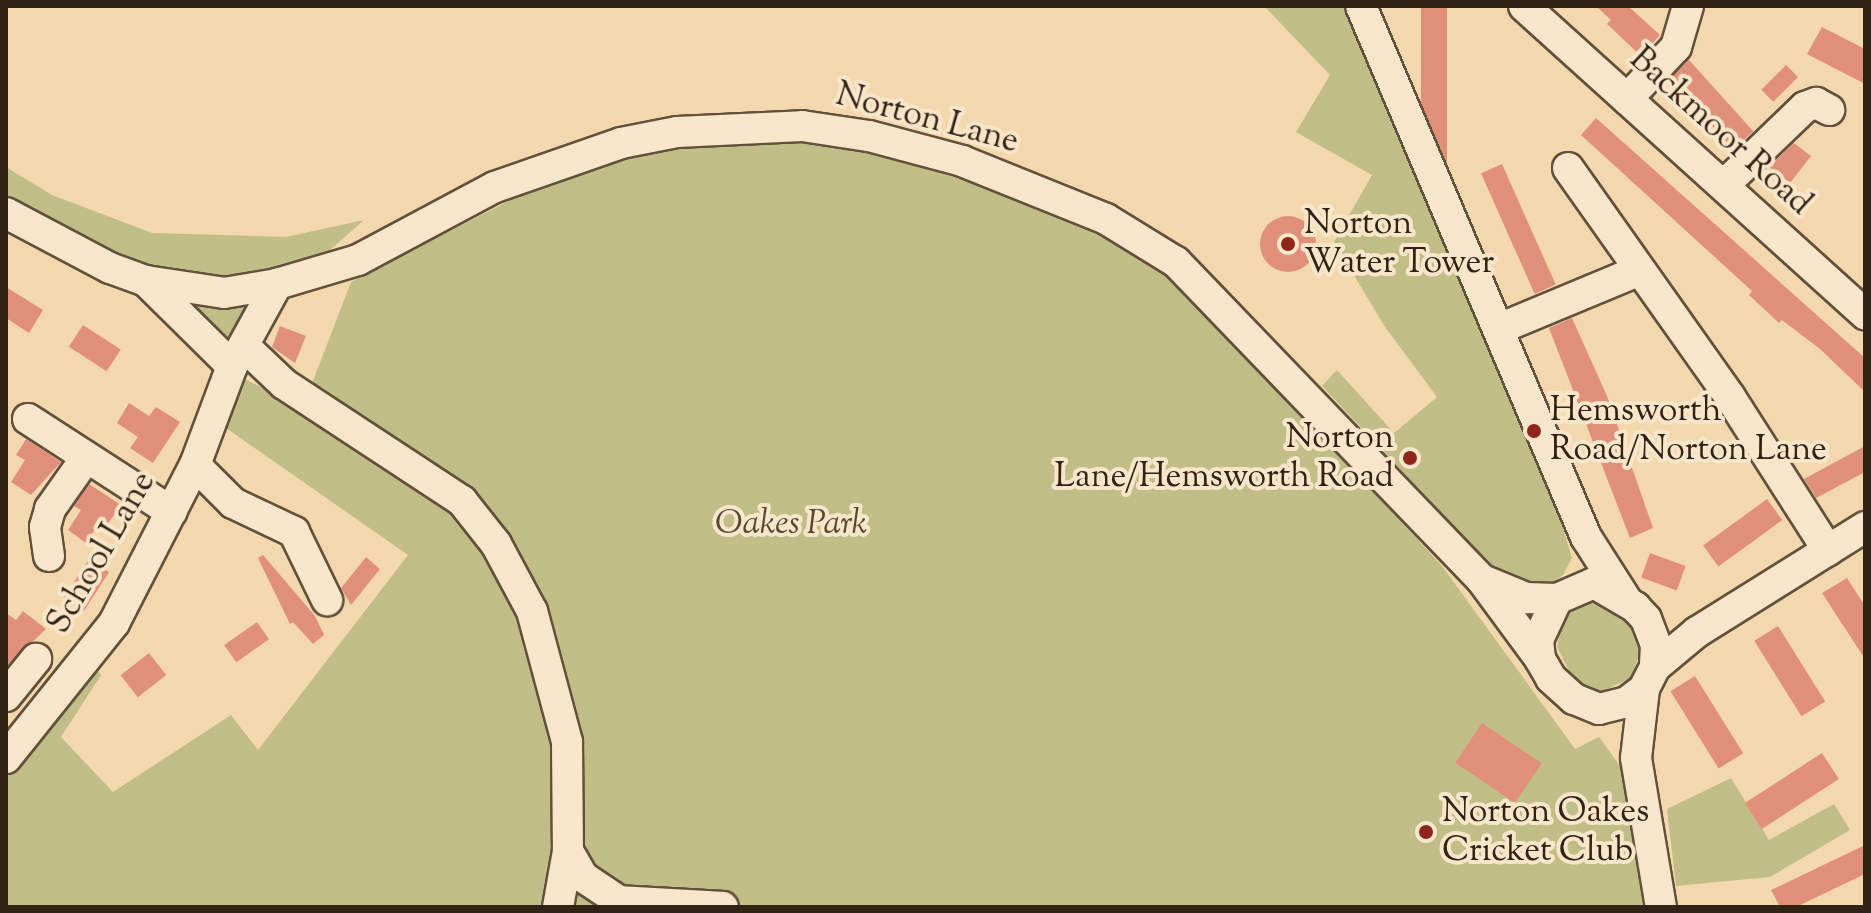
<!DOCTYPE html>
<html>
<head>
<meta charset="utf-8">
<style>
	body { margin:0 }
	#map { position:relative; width:1871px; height:913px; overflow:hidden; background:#f4d8ad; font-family:"Sorts Mill Goudy",serif }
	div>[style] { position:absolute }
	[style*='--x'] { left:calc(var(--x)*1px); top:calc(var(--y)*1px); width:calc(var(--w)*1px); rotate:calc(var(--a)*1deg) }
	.green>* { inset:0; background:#c1bd86 }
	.building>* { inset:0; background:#e0907a; transform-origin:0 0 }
	.round { border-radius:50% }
	.roads { filter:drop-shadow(2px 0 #61503b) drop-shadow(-2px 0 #61503b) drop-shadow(0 2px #61503b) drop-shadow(0 -2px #61503b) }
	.minor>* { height:30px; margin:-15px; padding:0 15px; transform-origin:15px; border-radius:15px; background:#f8e6ca }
	.dots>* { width:22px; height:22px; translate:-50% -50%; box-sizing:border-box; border:4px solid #f8e6ca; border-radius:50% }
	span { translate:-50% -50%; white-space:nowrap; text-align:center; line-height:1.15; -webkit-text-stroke:8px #f8e6ca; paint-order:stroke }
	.street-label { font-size:34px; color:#302315 }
	.poi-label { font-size:34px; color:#302315 }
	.left { translate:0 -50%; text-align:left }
	.right { translate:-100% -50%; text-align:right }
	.park-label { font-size:34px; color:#544a31; font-style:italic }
	.frame { position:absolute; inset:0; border:8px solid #302315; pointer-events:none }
</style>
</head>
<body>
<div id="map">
	<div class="green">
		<i style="clip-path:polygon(1264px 6px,1343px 6px,1555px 502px,1572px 558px,1563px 575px,1542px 592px,1514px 585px,1480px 554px,1322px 386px,1337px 370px,1394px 433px,1437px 397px,1385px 327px,1334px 242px,1372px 175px,1296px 132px,1330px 75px)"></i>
		<i style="clip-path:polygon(774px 141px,847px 144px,1027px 200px,1149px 260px,1204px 309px,1442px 566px,1575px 749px,1599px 737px,1620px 766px,1649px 907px,6px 907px,6px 766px,91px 662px,101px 675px,61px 737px,113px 792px,231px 715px,258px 750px,408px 555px,216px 421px,236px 375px,303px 407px,351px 282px,561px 174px,685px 144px)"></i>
		<i style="clip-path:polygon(6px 167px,52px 195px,152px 233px,286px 237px,364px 220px,322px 257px,230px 280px,186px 279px,93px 250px,6px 200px)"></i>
		<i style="clip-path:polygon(253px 305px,231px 353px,183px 306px)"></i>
		<i style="clip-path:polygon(1594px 598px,1631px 621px,1641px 649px,1631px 678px,1603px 691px,1589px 688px,1570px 673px,1557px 647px,1564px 616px)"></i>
		<i style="clip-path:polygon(1731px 778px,1769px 840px,1834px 804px,1850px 830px,1770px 877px,1676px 886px,1667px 809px)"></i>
	</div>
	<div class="building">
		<i style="left:1421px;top:6px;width:26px;height:175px"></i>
		<i style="clip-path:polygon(1596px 6px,1628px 6px,1660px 35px,1641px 56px,1607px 24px,1611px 20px)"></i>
		<i style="clip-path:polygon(1822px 27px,1865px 49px,1865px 84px,1807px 54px)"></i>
		<i style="left:1689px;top:60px;width:96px;height:27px;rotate:48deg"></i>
		<i style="left:1786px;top:65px;width:17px;height:35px;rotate:45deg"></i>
		<i style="clip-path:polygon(1596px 118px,1865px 358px,1865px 392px,1820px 349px,1782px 320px,1779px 323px,1749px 295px,1752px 291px,1581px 135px)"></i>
		<i style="clip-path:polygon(1794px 143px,1811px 156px,1790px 183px,1769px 167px)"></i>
		<i style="left:1502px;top:164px;width:132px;height:23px;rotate:66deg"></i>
		<i class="round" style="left:1260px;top:216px;width:56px;height:56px"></i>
		<i style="clip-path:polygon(6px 287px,43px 310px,29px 333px,6px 318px)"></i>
		<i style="clip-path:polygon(1572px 318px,1607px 396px,1653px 528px,1630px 538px,1549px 328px)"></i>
		<i style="left:83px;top:325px;width:45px;height:26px;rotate:33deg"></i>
		<i style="clip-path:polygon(280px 326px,306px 336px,295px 363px,272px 347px)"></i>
		<i style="clip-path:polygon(129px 403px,149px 416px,156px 407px,180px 422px,153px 463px,130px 448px,138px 437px,117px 423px)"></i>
		<i style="clip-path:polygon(26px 439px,61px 462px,31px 495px,11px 482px,25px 460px,16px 455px)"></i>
		<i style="clip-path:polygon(1865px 446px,1865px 472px,1816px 498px,1804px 479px)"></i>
		<i style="clip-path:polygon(89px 484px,121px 505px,107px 525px,101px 521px,86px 543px,68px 530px,81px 510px,74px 506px)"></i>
		<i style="left:1767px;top:499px;width:26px;height:79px;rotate:54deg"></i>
		<i style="left:1650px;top:553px;width:38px;height:26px;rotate:20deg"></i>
		<i style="clip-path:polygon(263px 555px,315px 616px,324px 635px,313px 644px,293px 622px,290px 624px,258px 558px)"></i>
		<i style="clip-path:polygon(366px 557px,380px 569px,351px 605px,341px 588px)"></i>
		<i style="left:89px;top:559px;width:24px;height:46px;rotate:33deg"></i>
		<i style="clip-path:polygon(1847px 578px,1865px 606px,1865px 659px,1822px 593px)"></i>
		<i style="clip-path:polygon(23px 611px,46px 629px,6px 667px,6px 613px,16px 620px)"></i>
		<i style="left:257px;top:622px;width:21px;height:40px;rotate:55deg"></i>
		<i style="left:1778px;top:626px;width:89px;height:28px;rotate:58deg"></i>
		<i style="left:149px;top:653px;width:28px;height:36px;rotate:52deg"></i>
		<i style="left:1695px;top:676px;width:91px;height:29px;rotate:58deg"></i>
		<i style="left:1482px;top:723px;width:72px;height:48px;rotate:34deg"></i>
		<i style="left:1822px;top:753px;width:31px;height:92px;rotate:57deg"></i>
		<i style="clip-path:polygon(1865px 845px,1865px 874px,1796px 907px,1780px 907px,1771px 890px)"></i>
	</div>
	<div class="roads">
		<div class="minor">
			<i style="--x:1361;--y:6;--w:577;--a:67.04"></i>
			<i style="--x:1586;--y:537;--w:72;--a:57.4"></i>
			<i style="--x:1524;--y:6;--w:460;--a:42.1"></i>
			<i style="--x:1627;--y:99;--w:71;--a:-46.7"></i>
			<i style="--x:1676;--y:47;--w:43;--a:-73.7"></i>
			<i style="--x:1568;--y:168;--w:281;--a:54.7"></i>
			<i style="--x:1730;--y:397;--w:182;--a:57.4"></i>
			<i style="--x:1724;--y:185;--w:112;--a:-43.9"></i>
			<i style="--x:1805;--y:107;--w:12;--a:-20"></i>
			<i style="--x:1816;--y:103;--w:15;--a:28"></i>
			<i style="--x:6;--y:213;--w:118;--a:27.9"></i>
			<i style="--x:110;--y:268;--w:38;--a:20"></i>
			<i style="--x:146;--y:281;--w:79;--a:8.7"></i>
			<i style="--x:224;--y:293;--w:54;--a:-9.6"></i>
			<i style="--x:277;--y:284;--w:84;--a:-16.5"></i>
			<i style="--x:358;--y:260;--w:155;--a:-28.1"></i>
			<i style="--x:495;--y:187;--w:133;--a:-19.2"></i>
			<i style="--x:621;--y:143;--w:57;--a:-11.1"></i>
			<i style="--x:677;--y:132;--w:125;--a:-2.7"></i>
			<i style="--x:802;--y:126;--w:68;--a:8.5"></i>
			<i style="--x:869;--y:136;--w:96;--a:15"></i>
			<i style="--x:962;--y:161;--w:155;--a:21.9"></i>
			<i style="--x:1106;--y:219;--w:82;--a:31.6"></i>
			<i style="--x:1176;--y:262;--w:441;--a:46.1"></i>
			<i style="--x:1482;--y:580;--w:98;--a:53.7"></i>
			<i style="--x:146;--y:281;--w:121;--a:44.7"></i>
			<i style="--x:1501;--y:328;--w:148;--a:-22.6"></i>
			<i style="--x:244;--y:346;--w:55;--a:43.5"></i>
			<i style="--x:284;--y:384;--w:213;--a:33.3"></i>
			<i style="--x:462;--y:501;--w:55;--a:51.7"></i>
			<i style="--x:496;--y:544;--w:76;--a:61.8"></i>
			<i style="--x:532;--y:611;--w:136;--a:75"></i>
			<i style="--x:567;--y:742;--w:109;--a:89.5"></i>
			<i style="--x:568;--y:851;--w:57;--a:100.1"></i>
			<i style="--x:28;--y:419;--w:171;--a:32.9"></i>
			<i style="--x:195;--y:465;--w:54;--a:45"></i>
			<i style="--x:233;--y:503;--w:68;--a:25.4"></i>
			<i style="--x:294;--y:532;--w:76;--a:64.1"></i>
			<i style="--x:49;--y:556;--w:29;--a:-98"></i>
			<i style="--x:45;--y:527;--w:19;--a:-74"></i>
			<i style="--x:50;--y:509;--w:62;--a:-54.8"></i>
			<i style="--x:1482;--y:580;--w:48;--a:22.2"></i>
			<i style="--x:1526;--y:598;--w:31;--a:2"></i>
			<i style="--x:1594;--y:583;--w:48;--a:30.3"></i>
			<i style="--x:1635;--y:607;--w:16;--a:47"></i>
			<i style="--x:1646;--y:619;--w:28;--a:69"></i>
			<i style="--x:1656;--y:645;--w:22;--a:93"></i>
			<i style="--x:1655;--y:667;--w:25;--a:117"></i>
			<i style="--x:1644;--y:689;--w:21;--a:143"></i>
			<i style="--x:1627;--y:702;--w:29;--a:166"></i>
			<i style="--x:1599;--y:709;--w:27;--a:-158"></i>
			<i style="--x:1574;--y:699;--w:31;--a:-138"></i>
			<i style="--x:1551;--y:678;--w:22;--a:-120"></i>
			<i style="--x:1540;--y:659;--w:19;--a:-96"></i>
			<i style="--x:1538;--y:640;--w:45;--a:-65.1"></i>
			<i style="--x:1557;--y:599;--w:40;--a:-23.4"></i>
			<i style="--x:1655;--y:667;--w:55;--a:-39.8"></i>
			<i style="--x:1697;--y:632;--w:198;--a:-32"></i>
			<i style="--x:1644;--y:689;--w:69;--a:96.6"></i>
			<i style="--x:1636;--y:758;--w:151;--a:80.5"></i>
			<i style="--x:6;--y:696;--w:48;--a:-51"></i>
			<i style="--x:6;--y:758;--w:173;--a:-51.3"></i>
			<i style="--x:114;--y:623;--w:178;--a:-62.9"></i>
			<i style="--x:195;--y:465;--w:106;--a:-69.5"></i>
			<i style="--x:232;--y:366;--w:94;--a:-61.2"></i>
			<i style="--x:568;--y:851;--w:30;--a:60"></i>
			<i style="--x:583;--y:877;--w:43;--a:33.7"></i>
			<i style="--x:619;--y:901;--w:104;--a:3.3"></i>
		</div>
	</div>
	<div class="dots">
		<i style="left:1288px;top:244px;background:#8f2418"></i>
		<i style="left:1534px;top:431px;background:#8f2418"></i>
		<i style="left:1410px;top:458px;background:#8f2418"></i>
		<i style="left:1426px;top:832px;background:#8f2418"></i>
	</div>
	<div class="street-label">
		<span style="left:927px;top:119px;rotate:15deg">Norton Lane</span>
		<span style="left:1720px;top:132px;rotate:42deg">Backmoor Road</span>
		<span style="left:102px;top:553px;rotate:-60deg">School Lane</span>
	</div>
	<div class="poi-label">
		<span class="left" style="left:1304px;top:244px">Norton<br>Water Tower</span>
		<span class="left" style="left:1550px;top:431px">Hemsworth<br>Road/Norton Lane</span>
		<span class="right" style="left:1394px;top:458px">Norton<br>Lane/Hemsworth Road</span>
		<span class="left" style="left:1442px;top:832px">Norton Oakes<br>Cricket Club</span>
	</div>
	<div class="park-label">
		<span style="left:791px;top:525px">Oakes Park</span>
	</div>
	<div class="frame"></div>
</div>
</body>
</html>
